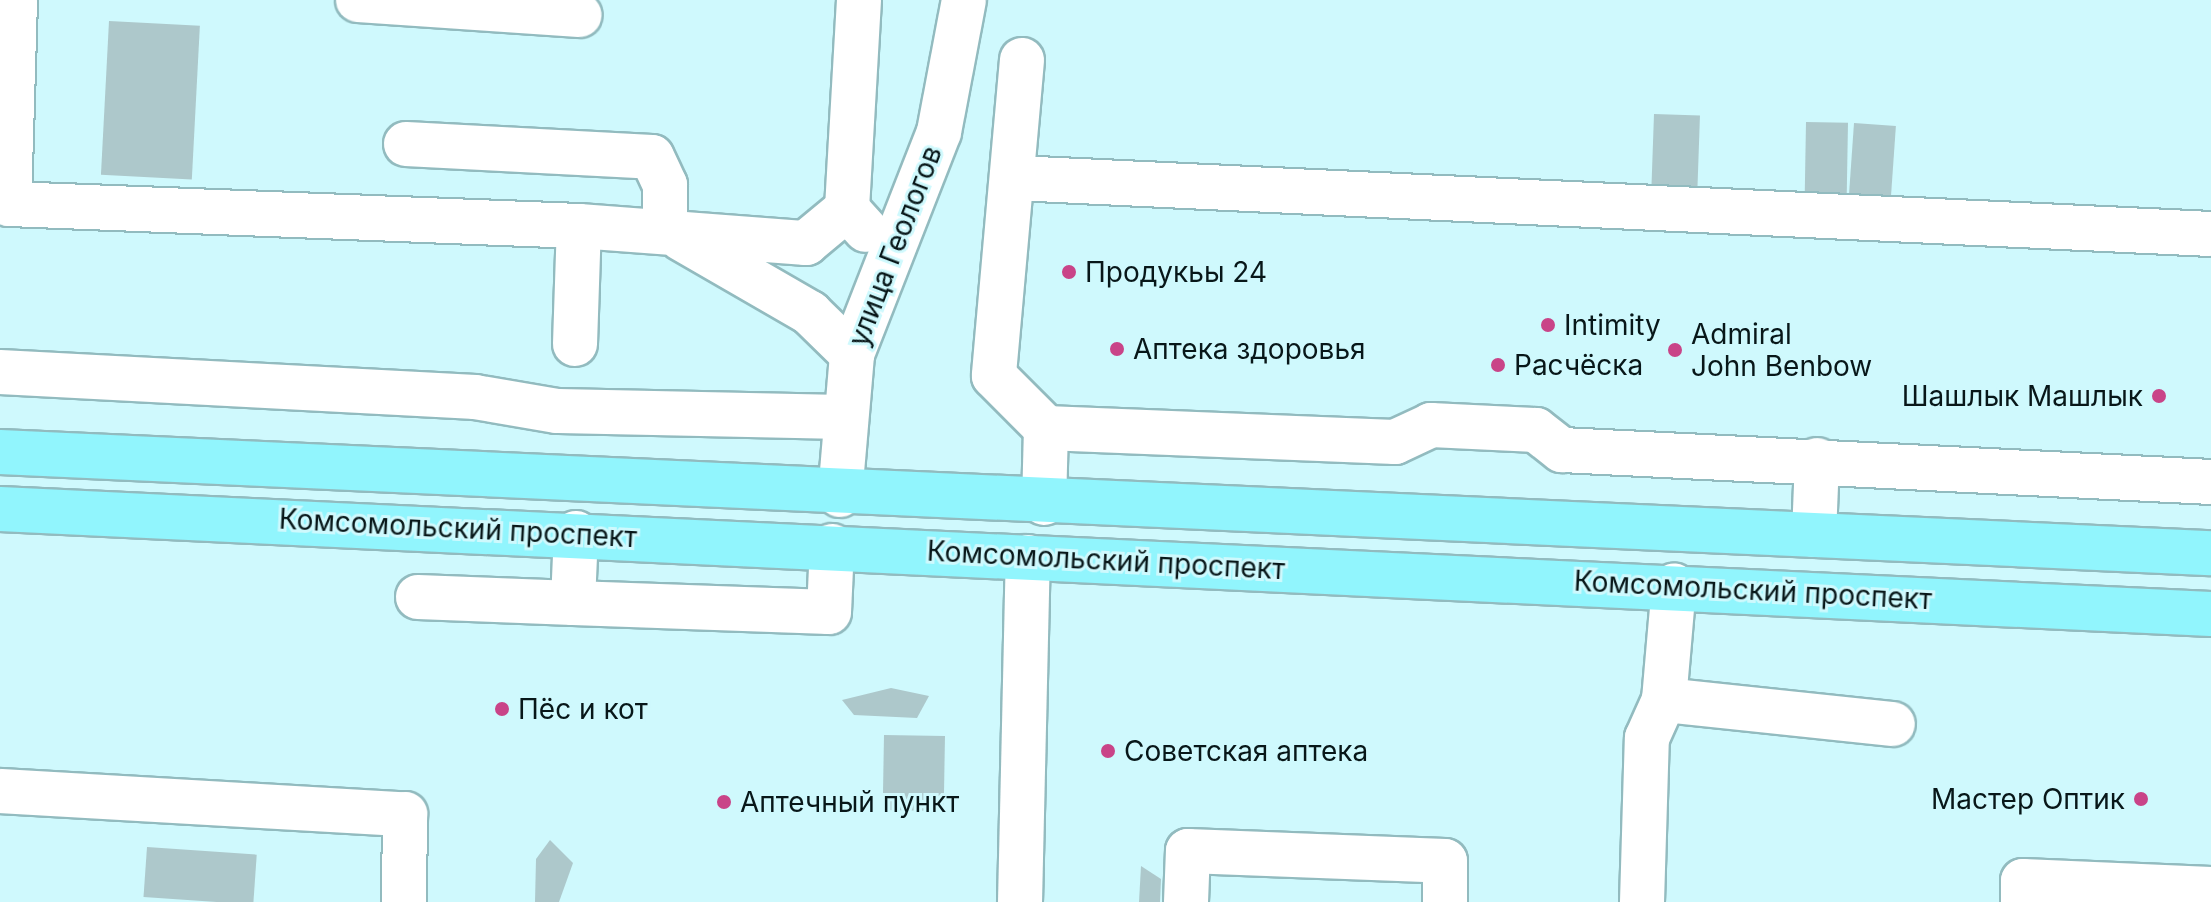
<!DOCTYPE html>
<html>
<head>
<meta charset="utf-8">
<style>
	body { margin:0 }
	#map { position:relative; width:2211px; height:902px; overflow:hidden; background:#cff9fd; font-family:Inter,sans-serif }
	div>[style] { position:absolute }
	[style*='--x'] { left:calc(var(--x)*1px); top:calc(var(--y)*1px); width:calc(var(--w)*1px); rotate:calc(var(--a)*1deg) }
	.green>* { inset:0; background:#adc8cb; transform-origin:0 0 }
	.roads { filter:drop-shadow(2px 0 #92bbbf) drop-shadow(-2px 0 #92bbbf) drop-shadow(0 2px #92bbbf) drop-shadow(0 -2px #92bbbf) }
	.minor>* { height:44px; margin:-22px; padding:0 22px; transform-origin:22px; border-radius:22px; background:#fff }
	.major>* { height:44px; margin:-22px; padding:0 22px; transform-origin:22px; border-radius:22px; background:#91f5fd }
	.dots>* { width:22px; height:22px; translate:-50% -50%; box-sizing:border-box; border:4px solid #cff9fd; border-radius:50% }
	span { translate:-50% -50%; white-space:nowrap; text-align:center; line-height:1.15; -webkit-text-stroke:6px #cff9fd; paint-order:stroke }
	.street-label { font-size:28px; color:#081719 }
	.poi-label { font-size:28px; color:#081719 }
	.left { translate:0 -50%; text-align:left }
	.right { translate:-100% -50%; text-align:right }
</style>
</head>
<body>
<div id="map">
	<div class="green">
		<i style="left:109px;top:21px;width:91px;height:154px;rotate:3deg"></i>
		<i style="left:1654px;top:114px;width:46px;height:73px;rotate:2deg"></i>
		<i style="left:1806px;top:122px;width:42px;height:72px;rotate:1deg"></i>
		<i style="left:1854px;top:123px;width:42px;height:73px;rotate:4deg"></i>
		<i style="clip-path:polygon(891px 688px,929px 696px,917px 718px,854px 715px,842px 700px)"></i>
		<i style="left:884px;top:735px;width:61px;height:75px;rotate:1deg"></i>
		<i style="clip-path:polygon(550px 840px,573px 863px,559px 902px,535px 902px,536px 859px)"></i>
		<i style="left:147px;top:847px;width:110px;height:50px;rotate:4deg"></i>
		<i style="clip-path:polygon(1141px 866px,1161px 879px,1160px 902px,1139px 902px)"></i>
	</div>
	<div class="roads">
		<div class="minor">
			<i style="--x:15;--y:0;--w:204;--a:91.7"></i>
			<i style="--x:9;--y:204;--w:570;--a:2.21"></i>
			<i style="--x:579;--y:226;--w:228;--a:4.3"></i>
			<i style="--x:806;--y:243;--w:53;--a:-39.7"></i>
			<i style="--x:358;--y:0;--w:222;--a:3.9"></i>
			<i style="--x:859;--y:0;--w:209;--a:93.3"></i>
			<i style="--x:847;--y:209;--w:28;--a:48"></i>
			<i style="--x:1022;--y:60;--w:317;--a:95.1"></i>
			<i style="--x:994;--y:376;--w:74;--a:45"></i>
			<i style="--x:1046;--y:428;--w:75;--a:91.5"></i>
			<i style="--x:406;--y:144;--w:246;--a:3"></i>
			<i style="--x:652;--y:157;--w:31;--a:65"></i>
			<i style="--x:665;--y:185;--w:46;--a:90"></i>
			<i style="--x:1015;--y:178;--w:1197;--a:2.68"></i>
			<i style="--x:682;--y:239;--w:148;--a:30"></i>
			<i style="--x:810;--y:313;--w:59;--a:44.3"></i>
			<i style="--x:575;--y:344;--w:118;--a:-88.1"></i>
			<i style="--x:0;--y:372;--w:476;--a:3"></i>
			<i style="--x:475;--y:397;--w:83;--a:9.7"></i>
			<i style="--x:557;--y:411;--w:288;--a:1.2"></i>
			<i style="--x:1046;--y:428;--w:349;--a:2.3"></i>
			<i style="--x:1395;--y:442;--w:40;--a:-25"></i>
			<i style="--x:1431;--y:425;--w:105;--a:2.7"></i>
			<i style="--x:1536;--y:430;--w:33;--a:38"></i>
			<i style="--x:1562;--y:450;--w:650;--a:2.82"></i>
			<i style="--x:840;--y:495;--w:142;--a:-85.1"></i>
			<i style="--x:852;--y:354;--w:238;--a:-68.6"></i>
			<i style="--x:939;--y:132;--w:134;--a:-79.3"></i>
			<i style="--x:576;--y:533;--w:70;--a:92.5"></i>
			<i style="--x:573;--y:603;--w:256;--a:2"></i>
			<i style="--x:829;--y:612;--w:66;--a:-87.4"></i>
			<i style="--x:1814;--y:535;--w:75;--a:-87.7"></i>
			<i style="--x:418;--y:597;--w:155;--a:2.2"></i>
			<i style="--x:1664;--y:700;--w:230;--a:6"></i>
			<i style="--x:0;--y:791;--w:406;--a:3.3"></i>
			<i style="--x:405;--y:814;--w:88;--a:90.7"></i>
			<i style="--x:1020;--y:902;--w:345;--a:-88.7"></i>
			<i style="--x:1186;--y:902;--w:51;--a:-87.8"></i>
			<i style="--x:1188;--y:851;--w:257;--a:2.2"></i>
			<i style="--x:1445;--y:861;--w:41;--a:90"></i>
			<i style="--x:1642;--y:902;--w:164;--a:-88.3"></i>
			<i style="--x:1647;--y:738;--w:42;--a:-65.9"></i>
			<i style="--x:1664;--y:700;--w:115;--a:-85"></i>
			<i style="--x:2023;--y:902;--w:21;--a:-90"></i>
			<i style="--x:2023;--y:881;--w:188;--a:2.4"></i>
		</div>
		<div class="major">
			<i style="--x:0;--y:452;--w:2213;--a:2.62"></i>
			<i style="--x:0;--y:509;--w:2213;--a:2.72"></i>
		</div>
	</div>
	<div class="dots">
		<i style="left:1069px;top:272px;background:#c94488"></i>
		<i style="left:1548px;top:325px;background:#c94488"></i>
		<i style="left:1117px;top:349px;background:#c94488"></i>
		<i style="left:1675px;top:350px;background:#c94488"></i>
		<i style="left:1498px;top:365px;background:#c94488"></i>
		<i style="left:2159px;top:396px;background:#c94488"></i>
		<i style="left:502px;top:709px;background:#c94488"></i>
		<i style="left:1108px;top:751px;background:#c94488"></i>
		<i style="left:2141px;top:799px;background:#c94488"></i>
		<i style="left:724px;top:802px;background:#c94488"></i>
	</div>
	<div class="street-label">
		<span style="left:895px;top:246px;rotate:-69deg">улица Геологов</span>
		<span style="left:458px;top:528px;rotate:3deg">Комсомольский проспект</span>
		<span style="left:1106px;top:560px;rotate:3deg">Комсомольский проспект</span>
		<span style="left:1753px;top:590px;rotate:3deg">Комсомольский проспект</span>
	</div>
	<div class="poi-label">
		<span class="left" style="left:1085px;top:272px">Продукьы 24</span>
		<span class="left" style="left:1564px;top:325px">Intimity</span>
		<span class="left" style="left:1691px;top:350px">Admiral<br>John Benbow</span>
		<span class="left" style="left:1133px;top:349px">Аптека здоровья</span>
		<span class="left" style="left:1514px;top:365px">Расчёска</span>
		<span class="right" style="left:2143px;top:396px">Шашлык Машлык</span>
		<span class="left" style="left:518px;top:709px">Пёс и кот</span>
		<span class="left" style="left:1124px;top:751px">Советская аптека</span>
		<span class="right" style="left:2125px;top:799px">Мастер Оптик</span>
		<span class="left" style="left:740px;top:802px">Аптечный пункт</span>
	</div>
</div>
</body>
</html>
